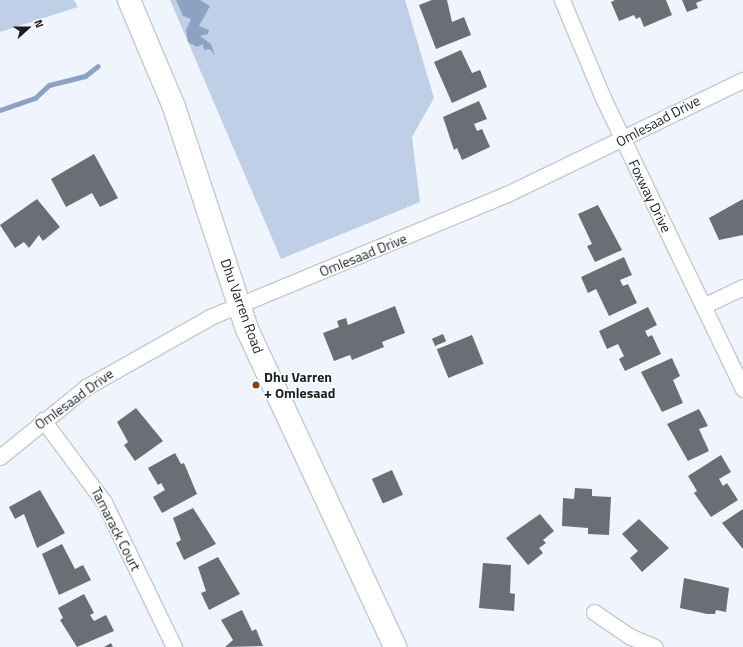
<!DOCTYPE html>
<html>
<head>
<meta charset="utf-8">
<style>
	body { margin:0 }
	#map { position:relative; width:743px; height:647px; overflow:hidden; background:#f0f5fd; font-family:"Titillium Web",sans-serif }
	div>[style] { position:absolute }
	[style*='--x'] { left:calc(var(--x)*1px); top:calc(var(--y)*1px); width:calc(var(--w)*1px); rotate:calc(var(--a)*1deg) }
	.green>* { inset:0; background:#bfcfe8 }
	.water>* { inset:0; background:#8da2c2 }
	.stream>* { height:5px; margin:-2.5px; padding:0 2.5px; transform-origin:2.5px; border-radius:2.5px; background:#8da2c2 }
	.building>* { inset:0; background:#6a6e75; transform-origin:0 0 }
	.roads { filter:drop-shadow(1px 0 #c4c9d1) drop-shadow(-1px 0 #c4c9d1) drop-shadow(0 1px #c4c9d1) drop-shadow(0 -1px #c4c9d1) }
	.street>* { height:15px; margin:-7.5px; padding:0 7.5px; transform-origin:7.5px; border-radius:7.5px; background:#fff }
	.secondary>* { height:22px; margin:-11px; padding:0 11px; transform-origin:11px; border-radius:11px; background:#fff }
	.dots>* { width:11px; height:11px; translate:-50% -50%; box-sizing:border-box; border:2px solid #fff; border-radius:50% }
	span { translate:-50% -50%; white-space:nowrap; text-align:center; line-height:1.15; -webkit-text-stroke:3px #fff; paint-order:stroke }
	.street-label { font-size:14px; color:#1b1d20 }
	.poi-label { font-size:14px; color:#1b1d20; font-weight:700 }
	.left { translate:0 -50%; text-align:left }
	.north { position:absolute; left:8px; top:8px; width:40px; height:40px; -webkit-text-stroke:3px #fff; paint-order:stroke; rotate:69deg; font-size:11px; font-weight:700; line-height:16px; text-align:center; color:#1b1d20 }
	.north::after { content:''; display:block; margin:auto; width:14px; height:18px; background:#1b1d20; clip-path:polygon(50% 0,100% 100%,50% 72%,0 100%) }
</style>
</head>
<body>
<div id="map">
	<div class="green">
		<i style="clip-path:polygon(0 0,74px 0,78px 7px,0 32px)"></i>
		<i style="clip-path:polygon(170px 0,405px 0,434px 98px,412px 137px,420px 202px,281px 259px)"></i>
	</div>
	<div class="water">
		<i style="clip-path:polygon(176px 0,200px 0,210px 6px,199px 26px,209px 30px,208px 34px,200px 36px,211px 44px,215px 56px,210px 49px,204px 50px,203px 44px,197px 47px,188px 42px,186px 30px,191px 19px,183px 16px)"></i>
	</div>
	<div class="stream">
		<i style="--x:0;--y:110;--w:37;--a:-19"></i>
		<i style="--x:35;--y:98;--w:19;--a:-43"></i>
		<i style="--x:49;--y:85;--w:37;--a:-14"></i>
		<i style="--x:85;--y:76;--w:16;--a:-38"></i>
	</div>
	<div class="building">
		<i style="clip-path:polygon(432px 0,447px 0,452px 22px,464px 17px,471px 35px,436px 49px,419px 5px)"></i>
		<i style="clip-path:polygon(615px 0,666px 0,672px 15px,644px 27px,640px 17px,636px 19px,634px 15px,619px 21px,611px 2px)"></i>
		<i style="clip-path:polygon(682px 0,703px 0,696px 3px,698px 8px,687px 12px)"></i>
		<i style="clip-path:polygon(461px 50px,472px 73px,480px 70px,487px 87px,452px 103px,434px 62px)"></i>
		<i style="clip-path:polygon(479px 101px,487px 119px,474px 124px,477px 131px,482px 129px,490px 147px,462px 160px,457px 148px,454px 150px,443px 117px)"></i>
		<i style="clip-path:polygon(94px 154px,118px 198px,100px 207px,92px 193px,66px 207px,51px 179px)"></i>
		<i style="clip-path:polygon(37px 199px,60px 227px,43px 241px,39px 235px,29px 248px,24px 242px,15px 248px,0 225px)"></i>
		<i style="clip-path:polygon(743px 199px,743px 235px,719px 240px,709px 218px)"></i>
		<i style="clip-path:polygon(598px 205px,622px 250px,595px 262px,587px 246px,592px 244px,578px 214px)"></i>
		<i style="clip-path:polygon(624px 257px,632px 275px,620px 280px,623px 286px,628px 284px,637px 303px,609px 316px,596px 289px,588px 293px,581px 277px)"></i>
		<i style="clip-path:polygon(395px 306px,405px 333px,382px 342px,384px 347px,352px 360px,350px 355px,334px 361px,323px 333px,339px 327px,337px 321px,346px 318px,348px 325px)"></i>
		<i style="clip-path:polygon(648px 307px,657px 325px,645px 331px,648px 337px,652px 335px,661px 354px,625px 371px,619px 359px,624px 356px,618px 344px,607px 349px,599px 331px)"></i>
		<i style="left:443px;top:334px;width:8px;height:12px;rotate:67deg"></i>
		<i style="left:472px;top:335px;width:31px;height:38px;rotate:68deg"></i>
		<i style="clip-path:polygon(672px 358px,680px 376px,673px 380px,683px 403px,662px 412px,641px 372px)"></i>
		<i style="clip-path:polygon(136px 408px,163px 441px,135px 461px,124px 445px,128px 442px,117px 422px)"></i>
		<i style="clip-path:polygon(699px 409px,708px 426px,699px 429px,709px 451px,688px 461px,667px 424px)"></i>
		<i style="clip-path:polygon(175px 453px,181px 464px,184px 463px,197px 494px,162px 513px,153px 497px,165px 490px,161px 483px,158px 485px,148px 468px)"></i>
		<i style="clip-path:polygon(721px 455px,731px 472px,719px 479px,723px 486px,727px 483px,738px 500px,711px 517px,694px 493px,697px 491px,688px 476px)"></i>
		<i style="left:392px;top:470px;width:27px;height:22px;rotate:66deg"></i>
		<i style="clip-path:polygon(575px 488px,592px 489px,592px 496px,611px 497px,609px 535px,588px 534px,588px 528px,562px 526px,563px 498px,574px 499px)"></i>
		<i style="clip-path:polygon(40px 490px,65px 533px,37px 548px,24px 514px,15px 519px,9px 507px)"></i>
		<i style="clip-path:polygon(193px 508px,216px 544px,184px 560px,176px 543px,181px 540px,173px 518px)"></i>
		<i style="clip-path:polygon(743px 509px,743px 549px,722px 523px)"></i>
		<i style="clip-path:polygon(540px 514px,554px 531px,543px 540px,546px 543px,539px 548px,543px 553px,528px 565px,506px 538px)"></i>
		<i style="clip-path:polygon(639px 519px,669px 548px,642px 572px,630px 558px,638px 551px,622px 534px)"></i>
		<i style="clip-path:polygon(62px 544px,75px 569px,83px 565px,91px 580px,59px 595px,42px 554px)"></i>
		<i style="clip-path:polygon(218px 557px,240px 594px,209px 610px,201px 593px,206px 591px,198px 567px)"></i>
		<i style="clip-path:polygon(483px 563px,511px 565px,510px 593px,515px 594px,514px 611px,479px 608px)"></i>
		<i style="clip-path:polygon(684px 578px,729px 588px,726px 612px,716px 610px,715px 614px,707px 614px,680px 608px)"></i>
		<i style="clip-path:polygon(84px 594px,94px 613px,90px 615px,94px 621px,106px 615px,114px 631px,77px 647px,60px 620px,63px 618px,58px 608px)"></i>
		<i style="clip-path:polygon(242px 610px,252px 631px,256px 629px,263px 646px,225px 647px,233px 640px,221px 620px)"></i>
		<i style="clip-path:polygon(111px 643px,113px 647px,104px 647px)"></i>
	</div>
	<div class="roads">
		<div class="street">
			<i style="--x:562;--y:0;--w:106;--a:67.3"></i>
			<i style="--x:603;--y:98;--w:323;--a:64.3"></i>
			<i style="--x:703;--y:306;--w:44;--a:-25.4"></i>
			<i style="--x:43;--y:420;--w:102;--a:53.4"></i>
			<i style="--x:104;--y:502;--w:161;--a:64.2"></i>
			<i style="--x:0;--y:457;--w:111;--a:-39.1"></i>
			<i style="--x:86;--y:387;--w:142;--a:-29.4"></i>
			<i style="--x:210;--y:317;--w:319;--a:-22.5"></i>
			<i style="--x:505;--y:195;--w:264;--a:-25.8"></i>
			<i style="--x:594;--y:612;--w:42;--a:34.4"></i>
			<i style="--x:629;--y:636;--w:28;--a:23"></i>
		</div>
		<div class="secondary">
			<i style="--x:129;--y:0;--w:116;--a:67.2"></i>
			<i style="--x:174;--y:107;--w:234;--a:71.8"></i>
			<i style="--x:247;--y:329;--w:351;--a:65"></i>
		</div>
	</div>
	<div class="dots">
		<i style="left:256px;top:385px;background:#874218"></i>
	</div>
	<div class="street-label">
		<span style="left:658px;top:121px;rotate:-28deg">Omlesaad Drive</span>
		<span style="left:650px;top:196px;rotate:64deg">Foxway Drive</span>
		<span style="left:363px;top:255px;rotate:-22deg">Omlesaad Drive</span>
		<span style="left:242px;top:306px;rotate:70deg">Dhu Varren Road</span>
		<span style="left:74px;top:399px;rotate:-36deg">Omlesaad Drive</span>
		<span style="left:116px;top:529px;rotate:63deg">Tamarack Court</span>
	</div>
	<div class="poi-label">
		<span class="left" style="left:264px;top:385px">Dhu Varren<br>+ Omlesaad</span>
	</div>
	<div class="north">N</div>
</div>
</body>
</html>
